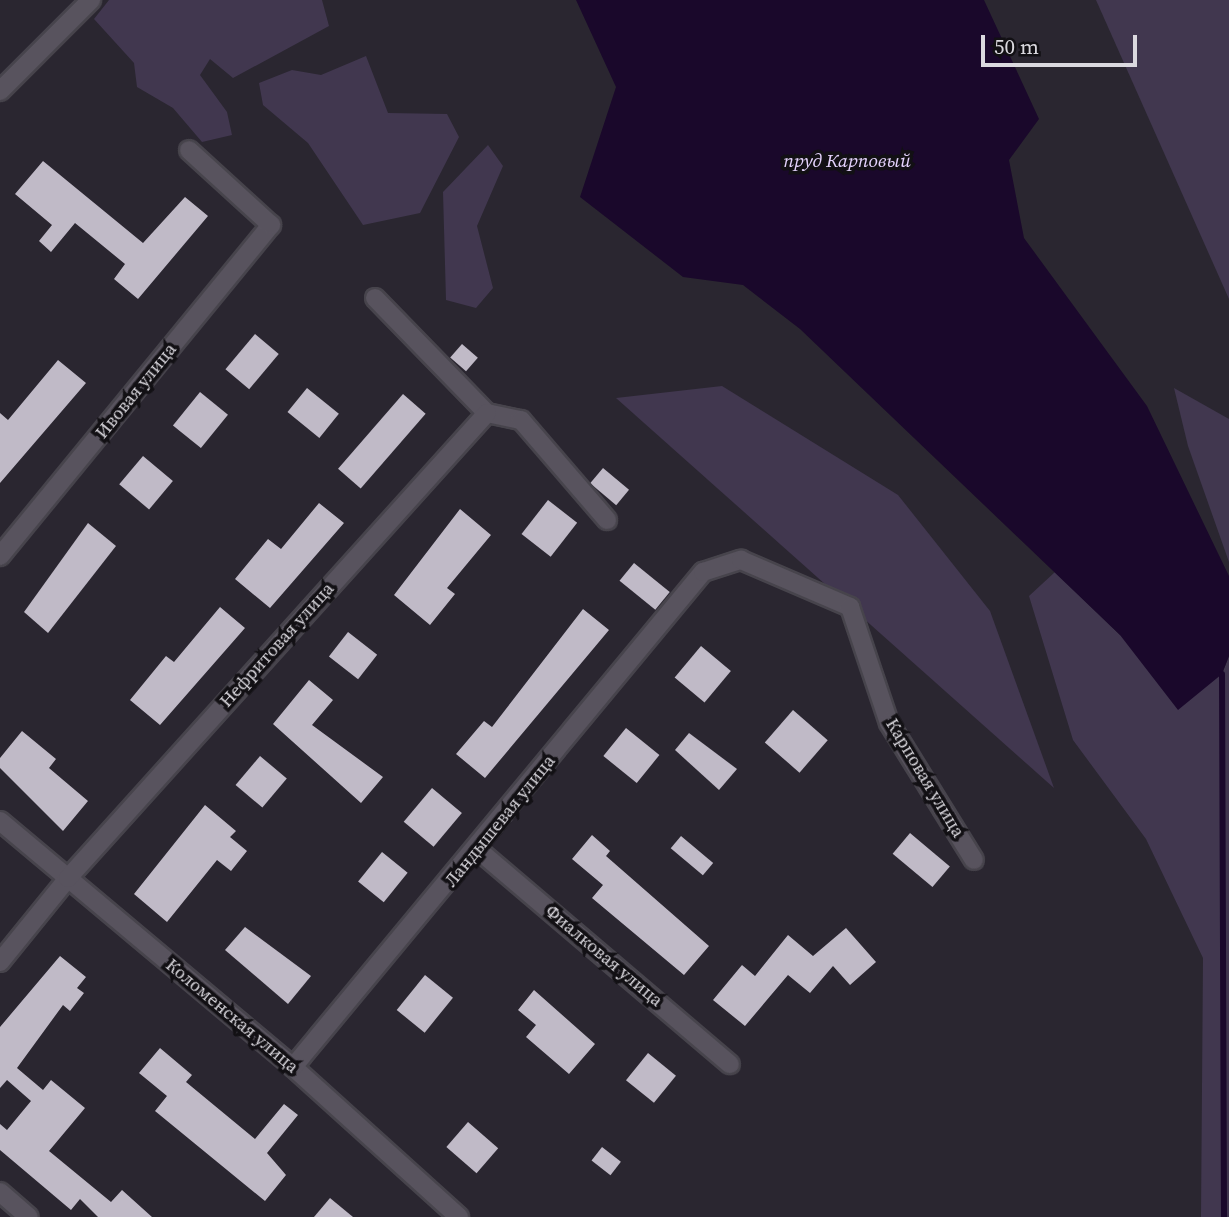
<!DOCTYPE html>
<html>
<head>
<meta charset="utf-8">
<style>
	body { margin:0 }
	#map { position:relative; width:1229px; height:1217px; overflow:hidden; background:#2a2630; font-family:"Source Serif 4",serif }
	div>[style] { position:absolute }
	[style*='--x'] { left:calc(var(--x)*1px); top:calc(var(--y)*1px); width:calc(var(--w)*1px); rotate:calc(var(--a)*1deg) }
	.green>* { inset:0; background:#41374f }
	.water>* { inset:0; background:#1a082b }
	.stream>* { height:6px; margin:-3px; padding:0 3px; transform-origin:3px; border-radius:3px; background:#1a082b }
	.building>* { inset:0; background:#c0bac7; transform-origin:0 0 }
	.roads { filter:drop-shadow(2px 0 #47444c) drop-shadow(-2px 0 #47444c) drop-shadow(0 2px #47444c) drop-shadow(0 -2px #47444c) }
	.minor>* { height:18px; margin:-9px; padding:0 9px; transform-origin:9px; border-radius:9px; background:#58535e }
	span { translate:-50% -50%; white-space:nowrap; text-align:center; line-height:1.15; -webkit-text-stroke:7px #121014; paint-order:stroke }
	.street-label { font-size:18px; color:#dbd9df }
	.water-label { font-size:19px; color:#e5d3fd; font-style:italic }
	.scale { position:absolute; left:981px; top:35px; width:156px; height:32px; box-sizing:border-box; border:4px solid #dbd9df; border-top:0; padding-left:9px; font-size:21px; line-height:24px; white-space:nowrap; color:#dbd9df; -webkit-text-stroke:5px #121014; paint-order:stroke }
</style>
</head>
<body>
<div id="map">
	<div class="green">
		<i style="clip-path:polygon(109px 0,322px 0,329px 26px,233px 78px,210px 59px,200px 75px,227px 112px,232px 135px,202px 142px,173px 108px,137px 87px,134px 63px,94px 19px)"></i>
		<i style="clip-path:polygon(1096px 0,1229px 0,1229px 299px)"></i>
		<i style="clip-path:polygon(366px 56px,388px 113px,447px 114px,459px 137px,420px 213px,363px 225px,308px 143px,263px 105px,259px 83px,292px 70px,321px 75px)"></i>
		<i style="clip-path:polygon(488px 145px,503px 166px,477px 226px,493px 288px,476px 308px,446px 300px,443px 192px)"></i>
		<i style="clip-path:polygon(722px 386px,898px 495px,990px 611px,1054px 788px,616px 398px)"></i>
		<i style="clip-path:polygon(1174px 388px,1229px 419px,1229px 562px,1188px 446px)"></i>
		<i style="clip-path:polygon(1055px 572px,1120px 635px,1222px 674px,1229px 656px,1229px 1217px,1201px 1217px,1203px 958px,1146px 839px,1073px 740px,1029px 596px)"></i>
	</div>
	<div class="water">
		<i style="clip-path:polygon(576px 0,984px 0,1039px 119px,1009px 160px,1024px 238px,1147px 406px,1229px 576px,1229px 656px,1222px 674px,1178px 710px,1120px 635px,800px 329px,743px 285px,683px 277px,580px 197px,616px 87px)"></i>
	</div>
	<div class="stream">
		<i style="--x:1222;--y:674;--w:543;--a:89.79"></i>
	</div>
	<div class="building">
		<i style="clip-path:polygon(43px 161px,143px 243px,185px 197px,208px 216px,138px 299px,114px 279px,125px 264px,75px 223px,51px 252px,39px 241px,52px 225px,15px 194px)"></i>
		<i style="left:255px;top:334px;width:31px;height:46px;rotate:40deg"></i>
		<i style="left:462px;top:344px;width:21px;height:18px;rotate:41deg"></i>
		<i style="clip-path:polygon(58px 360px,86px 383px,0 483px,0 413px,8px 420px)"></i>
		<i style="left:307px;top:388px;width:41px;height:31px;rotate:39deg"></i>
		<i style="left:200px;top:392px;width:36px;height:43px;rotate:39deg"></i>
		<i style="left:403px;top:394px;width:30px;height:99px;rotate:41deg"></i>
		<i style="left:143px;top:456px;width:39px;height:37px;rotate:40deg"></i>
		<i style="left:603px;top:468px;width:34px;height:20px;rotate:40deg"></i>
		<i style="left:548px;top:500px;width:37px;height:43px;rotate:38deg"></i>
		<i style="clip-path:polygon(319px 503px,344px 523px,270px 608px,235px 579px,268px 539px,281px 549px)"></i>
		<i style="clip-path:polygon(460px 509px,491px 535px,447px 588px,455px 594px,430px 625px,394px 595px)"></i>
		<i style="clip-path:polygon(88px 523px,116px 546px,48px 633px,24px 612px)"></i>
		<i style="left:634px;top:563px;width:46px;height:23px;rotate:39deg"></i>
		<i style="clip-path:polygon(220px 607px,245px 628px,160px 725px,130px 700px,166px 656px,174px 662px)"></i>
		<i style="clip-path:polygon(583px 609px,609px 630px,485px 778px,456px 754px,484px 721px,492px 727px)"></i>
		<i style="left:348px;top:632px;width:37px;height:31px;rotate:38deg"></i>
		<i style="left:701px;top:646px;width:39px;height:41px;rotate:40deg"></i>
		<i style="clip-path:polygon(309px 680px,333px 700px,312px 725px,383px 777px,361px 803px,273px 724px)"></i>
		<i style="left:793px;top:710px;width:46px;height:43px;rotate:41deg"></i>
		<i style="left:626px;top:728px;width:43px;height:36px;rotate:39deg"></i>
		<i style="clip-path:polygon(22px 731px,56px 759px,49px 768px,88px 801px,63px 831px,0 768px,0 758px)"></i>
		<i style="clip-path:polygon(689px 733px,737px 769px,719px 790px,675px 750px)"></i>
		<i style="left:260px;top:756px;width:35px;height:38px;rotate:40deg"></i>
		<i style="left:432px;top:788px;width:39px;height:44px;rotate:40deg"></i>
		<i style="clip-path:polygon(205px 805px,236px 831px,230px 837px,247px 851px,231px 871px,217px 860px,167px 922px,134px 894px)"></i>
		<i style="left:910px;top:833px;width:52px;height:27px;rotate:40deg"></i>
		<i style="clip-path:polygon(592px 835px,610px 851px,606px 856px,709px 946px,684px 975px,592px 898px,603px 885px,572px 859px)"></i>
		<i style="left:681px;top:836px;width:42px;height:16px;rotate:40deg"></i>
		<i style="left:382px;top:852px;width:33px;height:38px;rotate:39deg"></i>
		<i style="clip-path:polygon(245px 927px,311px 976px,288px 1004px,225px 950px)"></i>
		<i style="clip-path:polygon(846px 928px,876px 962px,850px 985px,833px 966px,810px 993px,788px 975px,745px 1026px,713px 1000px,742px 965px,755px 976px,788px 935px,813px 956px)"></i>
		<i style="clip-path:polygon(60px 956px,86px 977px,77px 988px,84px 993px,70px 1011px,63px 1005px,17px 1068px,43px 1090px,51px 1080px,85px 1108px,49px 1151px,111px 1202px,122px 1190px,152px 1217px,98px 1217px,80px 1199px,71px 1210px,0 1150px,0 1124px,7px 1130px,31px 1101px,7px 1080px,0 1088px,0 1027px)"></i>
		<i style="left:425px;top:975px;width:36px;height:45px;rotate:39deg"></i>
		<i style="clip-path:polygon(534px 990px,595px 1044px,569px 1074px,526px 1037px,536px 1025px,518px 1010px)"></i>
		<i style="clip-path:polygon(160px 1048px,192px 1075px,186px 1082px,255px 1139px,284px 1104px,298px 1115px,267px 1153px,286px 1175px,265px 1201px,155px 1111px,167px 1096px,139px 1073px)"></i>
		<i style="left:648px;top:1053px;width:36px;height:35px;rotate:39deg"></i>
		<i style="left:468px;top:1122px;width:40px;height:33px;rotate:41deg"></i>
		<i style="left:602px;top:1147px;width:24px;height:17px;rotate:38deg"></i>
		<i style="clip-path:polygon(330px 1198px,353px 1217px,314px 1217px)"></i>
	</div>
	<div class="roads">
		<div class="minor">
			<i style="--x:0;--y:91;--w:129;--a:-45"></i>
			<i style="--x:375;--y:298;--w:161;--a:45.8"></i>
			<i style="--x:487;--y:413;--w:35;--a:12"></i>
			<i style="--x:521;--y:420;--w:132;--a:49.3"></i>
			<i style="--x:0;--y:556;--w:428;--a:-50.7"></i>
			<i style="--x:271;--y:225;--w:111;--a:-137.6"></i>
			<i style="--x:0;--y:821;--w:383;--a:40"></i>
			<i style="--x:293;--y:1067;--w:224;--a:42.1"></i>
			<i style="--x:477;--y:849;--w:332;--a:40.4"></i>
			<i style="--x:0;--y:962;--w:108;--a:-51"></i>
			<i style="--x:68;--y:878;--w:626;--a:-47.98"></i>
			<i style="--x:293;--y:1067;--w:643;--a:-50.37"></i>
			<i style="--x:703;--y:572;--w:40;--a:-18"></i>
			<i style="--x:741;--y:560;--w:119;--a:23.3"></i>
			<i style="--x:850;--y:607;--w:122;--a:71.4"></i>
			<i style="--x:889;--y:723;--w:161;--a:58.2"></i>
			<i style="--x:0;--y:1192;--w:38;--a:41"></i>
		</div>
	</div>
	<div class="street-label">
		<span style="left:136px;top:391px;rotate:-51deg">Ивовая улица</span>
		<span style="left:277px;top:645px;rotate:-48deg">Нефритовая улица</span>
		<span style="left:925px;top:778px;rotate:59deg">Карповая улица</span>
		<span style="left:500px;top:821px;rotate:-51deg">Ландышевая улица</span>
		<span style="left:604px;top:956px;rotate:40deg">Фиалковая улица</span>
		<span style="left:232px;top:1016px;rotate:40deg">Коломенская улица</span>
	</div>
	<div class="water-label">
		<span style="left:847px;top:161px">пруд Карповый</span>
	</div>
	<div class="scale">50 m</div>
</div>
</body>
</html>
